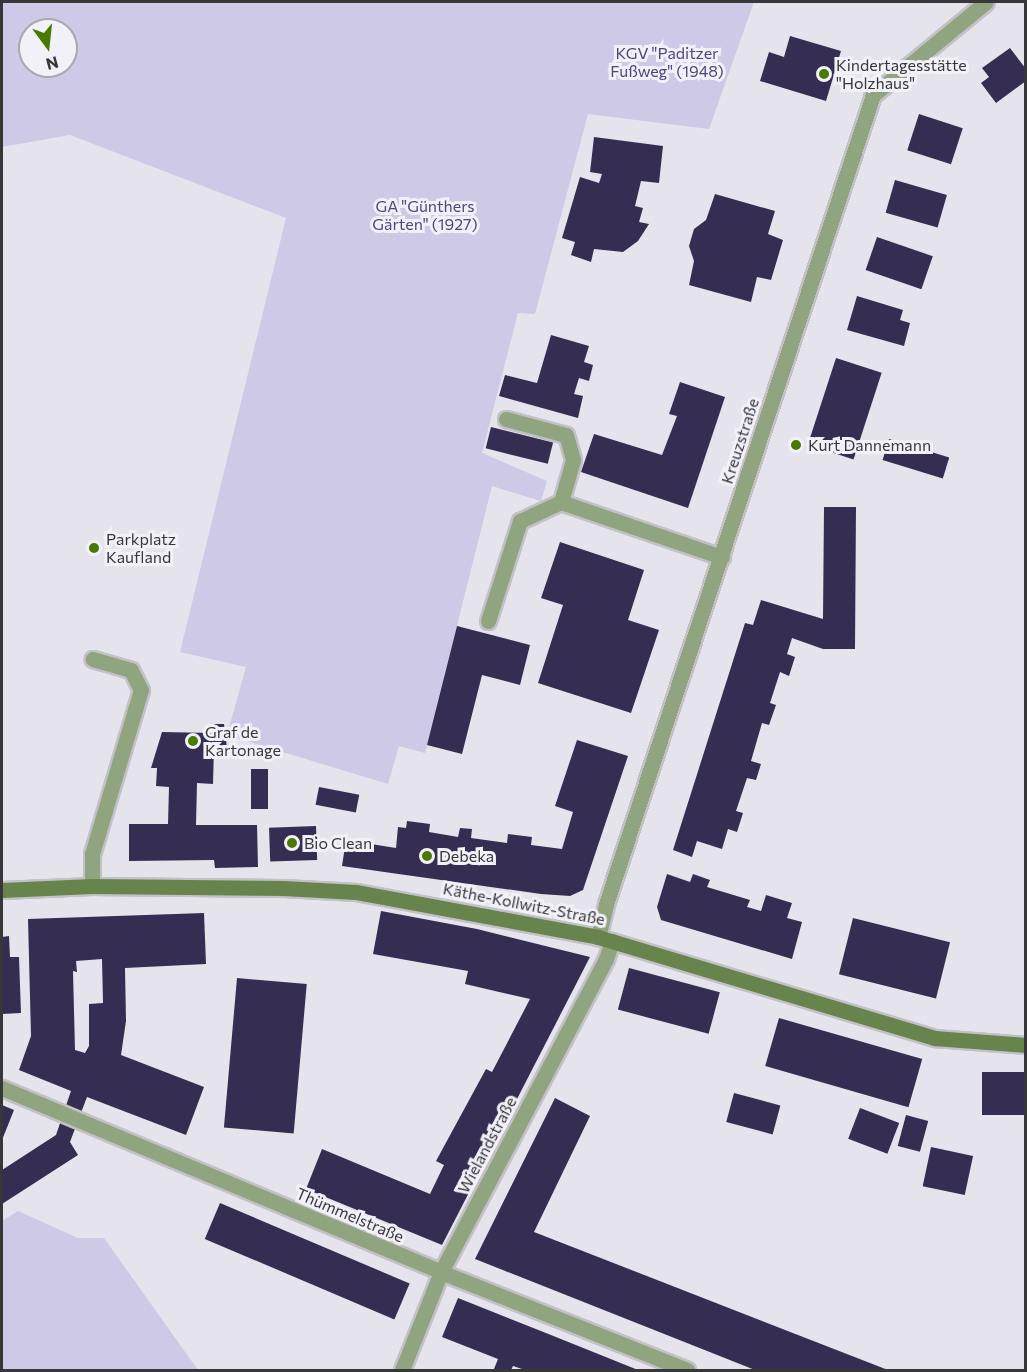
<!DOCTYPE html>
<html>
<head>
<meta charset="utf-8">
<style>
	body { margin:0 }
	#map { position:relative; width:1027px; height:1372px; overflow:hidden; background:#e5e4ec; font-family:Commissioner,sans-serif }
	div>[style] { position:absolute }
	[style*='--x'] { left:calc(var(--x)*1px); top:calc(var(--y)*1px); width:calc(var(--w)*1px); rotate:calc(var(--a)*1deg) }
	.green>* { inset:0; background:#cdc9e7 }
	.building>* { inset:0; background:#362d53; transform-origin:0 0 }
	.roads { filter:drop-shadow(2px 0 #c2c1c8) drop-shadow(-2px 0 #c2c1c8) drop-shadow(0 2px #c2c1c8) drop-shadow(0 -2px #c2c1c8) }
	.lane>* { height:15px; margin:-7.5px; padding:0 7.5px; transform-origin:7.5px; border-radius:7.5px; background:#90a480 }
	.street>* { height:15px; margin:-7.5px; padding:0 7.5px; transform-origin:7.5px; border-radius:7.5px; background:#90a480 }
	.secondary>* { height:15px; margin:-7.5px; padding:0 7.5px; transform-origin:7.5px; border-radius:7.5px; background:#67844d }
	.dots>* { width:16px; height:16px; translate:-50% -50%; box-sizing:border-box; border:3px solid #f2f1fa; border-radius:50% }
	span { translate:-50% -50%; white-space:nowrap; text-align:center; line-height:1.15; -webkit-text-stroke:6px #f2f1fa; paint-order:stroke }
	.park-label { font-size:16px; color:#52447f }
	.poi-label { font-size:16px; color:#37373a }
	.left { translate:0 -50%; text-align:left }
	.street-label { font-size:16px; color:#37373a }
	.frame { position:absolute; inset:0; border:3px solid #37373a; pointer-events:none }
	.north { position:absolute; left:18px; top:18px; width:60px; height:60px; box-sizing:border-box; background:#f2f1fa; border:2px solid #a7a7ad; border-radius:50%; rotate:165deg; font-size:16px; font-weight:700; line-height:24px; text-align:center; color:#37373a }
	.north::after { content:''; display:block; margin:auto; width:21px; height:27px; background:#497900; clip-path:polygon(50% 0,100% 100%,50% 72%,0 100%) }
</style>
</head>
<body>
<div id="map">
	<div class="green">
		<i style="clip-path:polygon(evenodd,2px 2px,754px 2px,709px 129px,588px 114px,535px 314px,518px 313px,482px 453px,547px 481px,541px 501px,492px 486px,425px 753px,399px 746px,388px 784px,227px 735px,246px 667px,180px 652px,286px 218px,70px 135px,2px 147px,2px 2px,30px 30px,66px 30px,66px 66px,30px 66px,30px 30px)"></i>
		<i style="clip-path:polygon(18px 1211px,78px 1238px,104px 1238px,198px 1370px,2px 1370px,2px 1221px)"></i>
	</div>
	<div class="building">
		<i style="clip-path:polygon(790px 36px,841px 51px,826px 101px,760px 81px,769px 52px,784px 57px)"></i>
		<i style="clip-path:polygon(1010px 48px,1026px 69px,1026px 81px,996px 103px,981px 83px,989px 77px,982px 68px)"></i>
		<i style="left:919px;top:114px;width:46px;height:38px;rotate:18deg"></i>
		<i style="clip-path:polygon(594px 137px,663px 146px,659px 183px,641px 181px,635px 206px,643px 208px,639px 222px,649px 224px,638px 241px,623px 252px,594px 249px,591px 262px,571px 255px,575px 242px,562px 238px,580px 177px,599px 183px,602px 174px,590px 172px)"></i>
		<i style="left:895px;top:180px;width:54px;height:34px;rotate:16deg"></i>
		<i style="clip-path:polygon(715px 194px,775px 211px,768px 234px,783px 240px,771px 280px,757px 277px,751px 302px,689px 285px,694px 261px,689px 246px,694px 229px,706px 220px)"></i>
		<i style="left:877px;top:237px;width:59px;height:35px;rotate:19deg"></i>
		<i style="clip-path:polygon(857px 296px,903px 310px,900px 320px,910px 323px,904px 346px,847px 330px)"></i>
		<i style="clip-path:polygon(551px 335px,589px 346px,584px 362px,593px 365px,589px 381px,579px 378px,574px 394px,583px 396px,578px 418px,499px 396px,505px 375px,537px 383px)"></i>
		<i style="left:836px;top:358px;width:48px;height:91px;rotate:18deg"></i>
		<i style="clip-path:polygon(680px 382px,725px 397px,688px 508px,581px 472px,594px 434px,662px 455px,677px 416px,669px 414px)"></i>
		<i style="left:491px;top:427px;width:64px;height:22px;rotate:14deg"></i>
		<i style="left:889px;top:439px;width:63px;height:22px;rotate:17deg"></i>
		<i style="clip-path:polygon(824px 507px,856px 507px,855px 649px,823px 649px,792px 638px,787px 654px,795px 657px,789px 676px,780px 672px,770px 703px,776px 705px,769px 725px,762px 723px,751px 761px,761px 764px,756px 780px,747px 778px,736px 811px,743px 813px,737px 832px,728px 829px,722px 849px,697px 841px,692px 857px,673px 850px,745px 623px,753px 625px,761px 600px,823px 619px)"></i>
		<i style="clip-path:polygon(560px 542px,644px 570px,628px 620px,659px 630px,631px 713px,538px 683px,563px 605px,541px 598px)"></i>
		<i style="clip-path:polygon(457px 626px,530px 645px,520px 685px,482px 675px,462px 754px,427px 745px)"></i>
		<i style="clip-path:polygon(214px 724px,224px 724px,227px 748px,214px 748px,213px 784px,197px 783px,196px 825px,257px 825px,258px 867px,215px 868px,214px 860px,129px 861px,129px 824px,168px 824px,169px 787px,156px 786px,157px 768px,151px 768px,162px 732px,214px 733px)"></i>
		<i style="clip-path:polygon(577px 740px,628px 756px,583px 890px,570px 896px,541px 894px,342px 866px,346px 840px,396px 848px,398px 827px,406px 828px,407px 821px,430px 824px,429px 832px,458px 837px,460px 828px,472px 829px,471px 838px,507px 843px,508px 834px,532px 837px,531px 845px,562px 849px,573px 812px,555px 806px)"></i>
		<i style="left:251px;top:769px;width:17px;height:40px"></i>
		<i style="left:319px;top:787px;width:41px;height:18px;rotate:11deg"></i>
		<i style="left:316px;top:826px;width:34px;height:47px;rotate:88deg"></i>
		<i style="clip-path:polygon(667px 874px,690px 882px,693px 874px,710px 880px,707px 887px,750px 900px,747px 907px,761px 911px,766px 895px,792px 903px,787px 918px,802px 922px,792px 959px,661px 920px,657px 907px)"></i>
		<i style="clip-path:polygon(381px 911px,477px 929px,590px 957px,442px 1245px,306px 1189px,322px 1149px,430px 1194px,444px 1165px,436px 1161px,486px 1069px,492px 1072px,530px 999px,465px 984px,468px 971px,373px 954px)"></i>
		<i style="clip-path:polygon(evenodd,204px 913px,206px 964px,125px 968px,126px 1021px,121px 1055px,204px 1087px,186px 1135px,87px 1097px,70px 1142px,78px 1155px,2px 1204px,2px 1170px,56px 1135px,71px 1091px,19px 1070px,31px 1036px,28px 919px,204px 913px,102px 959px,103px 1003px,89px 1004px,89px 1046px,85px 1053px,75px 1050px,73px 971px,77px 972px,76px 961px,102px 959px)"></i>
		<i style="left:853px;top:918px;width:100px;height:58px;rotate:14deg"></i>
		<i style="clip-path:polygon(9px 936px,10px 957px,19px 957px,21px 1013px,2px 1014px,2px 937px)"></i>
		<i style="left:629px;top:968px;width:94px;height:43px;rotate:15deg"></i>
		<i style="left:237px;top:978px;width:70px;height:150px;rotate:5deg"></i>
		<i style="left:779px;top:1018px;width:149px;height:50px;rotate:16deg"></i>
		<i style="left:1026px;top:1072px;width:43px;height:44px;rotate:90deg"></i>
		<i style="left:734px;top:1093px;width:48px;height:30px;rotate:15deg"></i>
		<i style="clip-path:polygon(555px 1098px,590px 1116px,534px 1232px,888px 1370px,755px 1370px,475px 1259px)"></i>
		<i style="clip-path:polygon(2px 1105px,14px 1110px,2px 1140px)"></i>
		<i style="left:860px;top:1108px;width:42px;height:33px;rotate:21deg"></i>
		<i style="left:906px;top:1115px;width:23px;height:32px;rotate:15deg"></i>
		<i style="left:931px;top:1147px;width:43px;height:40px;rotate:12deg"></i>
		<i style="left:220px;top:1203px;width:206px;height:39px;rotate:23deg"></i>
		<i style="clip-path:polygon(458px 1298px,546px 1333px,638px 1370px,525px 1370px,513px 1366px,511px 1370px,494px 1369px,498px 1359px,442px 1337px)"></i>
	</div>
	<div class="roads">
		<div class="lane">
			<i style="--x:506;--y:419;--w:62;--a:14.9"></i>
			<i style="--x:566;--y:435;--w:26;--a:74"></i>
			<i style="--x:573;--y:460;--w:44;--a:105.9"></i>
			<i style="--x:488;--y:621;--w:105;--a:-72.3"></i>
			<i style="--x:520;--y:521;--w:45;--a:-24.9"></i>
			<i style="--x:561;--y:502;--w:170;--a:18.9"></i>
			<i style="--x:92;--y:886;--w:32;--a:-90"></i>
			<i style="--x:92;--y:854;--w:171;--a:-73.4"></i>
			<i style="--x:141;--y:690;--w:22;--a:-117"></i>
			<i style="--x:131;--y:670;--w:40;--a:-164"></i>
		</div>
		<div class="street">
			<i style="--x:598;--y:937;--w:34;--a:-76"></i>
			<i style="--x:606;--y:904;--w:852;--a:-71.74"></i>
			<i style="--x:873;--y:95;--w:146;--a:-39.5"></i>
			<i style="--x:2;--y:1088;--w:476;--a:22.7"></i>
			<i style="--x:441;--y:1272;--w:265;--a:21.7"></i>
			<i style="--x:402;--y:1370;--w:105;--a:-68.3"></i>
			<i style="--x:441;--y:1272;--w:354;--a:-62.2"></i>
			<i style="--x:606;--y:959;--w:19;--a:-72"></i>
		</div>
		<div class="secondary">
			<i style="--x:2;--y:890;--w:90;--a:-2.5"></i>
			<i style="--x:92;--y:886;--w:191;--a:0.6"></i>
			<i style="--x:283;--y:888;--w:73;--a:3.1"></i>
			<i style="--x:356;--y:892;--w:246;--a:10.5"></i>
			<i style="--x:598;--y:937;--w:352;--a:16.7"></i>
			<i style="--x:935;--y:1038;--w:91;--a:4.4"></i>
		</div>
	</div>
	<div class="dots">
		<i style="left:824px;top:74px;background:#497900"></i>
		<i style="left:796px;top:445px;background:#497900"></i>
		<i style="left:94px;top:548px;background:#497900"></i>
		<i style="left:193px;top:741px;background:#497900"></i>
		<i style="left:292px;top:843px;background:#497900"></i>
		<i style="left:427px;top:856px;background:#497900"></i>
	</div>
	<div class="park-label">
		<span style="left:667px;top:62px">KGV "Paditzer<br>Fußweg" (1948)</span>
		<span style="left:425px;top:215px">GA "Günthers<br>Gärten" (1927)</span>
	</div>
	<div class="poi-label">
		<span class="left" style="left:836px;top:74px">Kindertagesstätte<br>"Holzhaus"</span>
		<span class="left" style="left:808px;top:445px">Kurt Dannemann</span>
		<span class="left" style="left:106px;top:548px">Parkplatz<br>Kaufland</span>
		<span class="left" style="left:205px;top:741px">Graf de<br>Kartonage</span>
		<span class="left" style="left:304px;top:843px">Bio Clean</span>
		<span class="left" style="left:439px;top:856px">Debeka</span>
	</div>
	<div class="street-label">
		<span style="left:740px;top:441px;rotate:-72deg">Kreuzstraße</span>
		<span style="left:524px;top:904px;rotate:11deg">Käthe-Kollwitz-Straße</span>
		<span style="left:487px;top:1145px;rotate:-62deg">Wielandstraße</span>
		<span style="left:350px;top:1215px;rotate:23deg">Thümmelstraße</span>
	</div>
	<div class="frame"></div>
	<div class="north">N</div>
</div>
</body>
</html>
